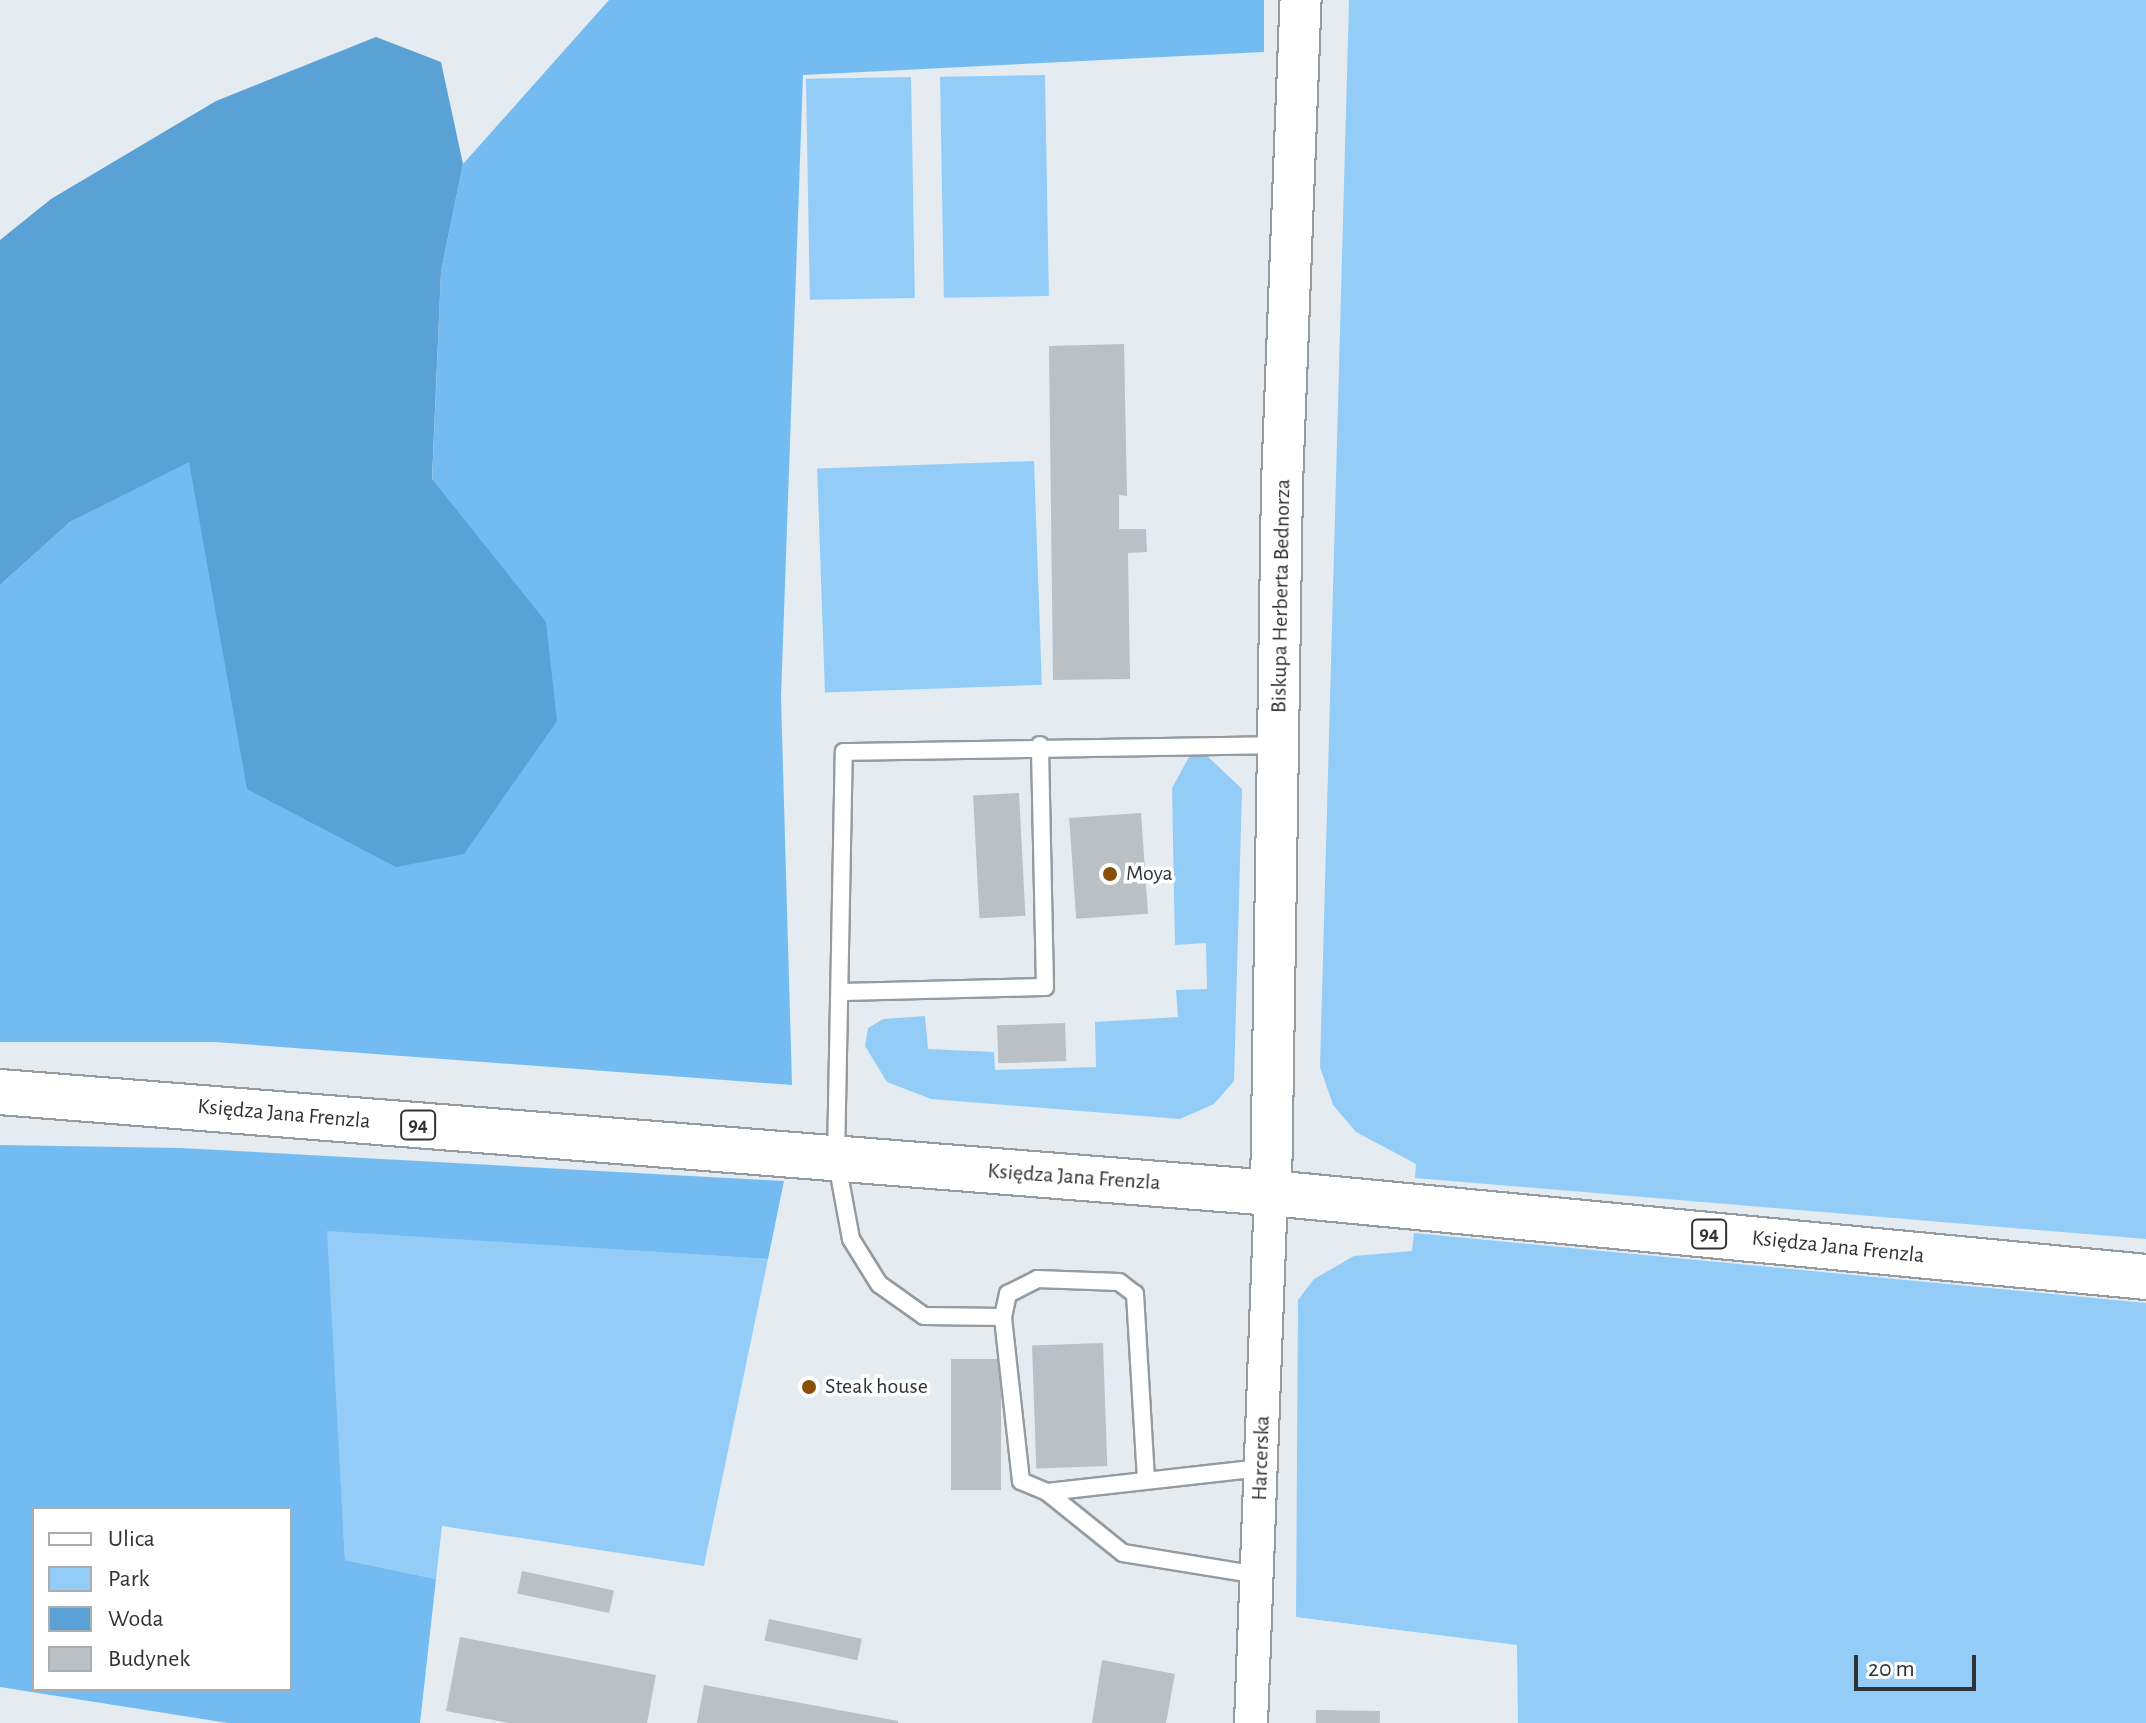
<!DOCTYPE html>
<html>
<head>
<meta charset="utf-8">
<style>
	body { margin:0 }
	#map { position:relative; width:2146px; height:1723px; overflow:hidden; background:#e4ecf2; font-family:"Alegreya Sans",sans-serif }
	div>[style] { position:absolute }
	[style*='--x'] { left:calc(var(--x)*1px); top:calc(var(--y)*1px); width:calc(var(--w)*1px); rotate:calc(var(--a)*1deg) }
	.green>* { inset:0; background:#94ccf8; transform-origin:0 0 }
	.forest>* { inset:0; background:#74bbf2 }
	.water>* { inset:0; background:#5aa1d6 }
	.building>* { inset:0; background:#b9c0c6; transform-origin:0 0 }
	.roads { filter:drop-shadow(2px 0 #949ba1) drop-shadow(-2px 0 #949ba1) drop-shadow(0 2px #949ba1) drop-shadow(0 -2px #949ba1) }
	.service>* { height:16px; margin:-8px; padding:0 8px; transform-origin:8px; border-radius:8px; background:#fff }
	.minor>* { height:32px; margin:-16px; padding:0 16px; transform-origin:16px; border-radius:16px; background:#fff }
	.tertiary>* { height:40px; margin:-20px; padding:0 20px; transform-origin:20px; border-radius:20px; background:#fff }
	.primary>* { height:44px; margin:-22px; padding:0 22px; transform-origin:22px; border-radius:22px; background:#fff }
	.dots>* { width:22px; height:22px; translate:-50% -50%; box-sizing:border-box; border:4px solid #fff; border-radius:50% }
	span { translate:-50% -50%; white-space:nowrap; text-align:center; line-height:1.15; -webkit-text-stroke:7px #fff; paint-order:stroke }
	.shield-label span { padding:2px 6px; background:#fff; border:2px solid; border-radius:6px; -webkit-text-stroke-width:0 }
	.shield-label { font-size:20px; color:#303336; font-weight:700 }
	.street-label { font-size:22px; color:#303336 }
	.poi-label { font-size:22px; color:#303336 }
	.left { translate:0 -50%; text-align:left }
	.legend { position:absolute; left:32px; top:1507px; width:260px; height:184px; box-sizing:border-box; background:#fff; border:2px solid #acadaf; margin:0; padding:10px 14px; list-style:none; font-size:24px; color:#303336 }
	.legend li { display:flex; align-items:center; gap:16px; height:40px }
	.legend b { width:40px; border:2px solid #acadaf }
	.scale { position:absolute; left:1854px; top:1655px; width:122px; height:36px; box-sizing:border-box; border:4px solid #303336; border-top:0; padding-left:10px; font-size:24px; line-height:28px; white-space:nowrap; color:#303336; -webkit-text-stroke:6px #fff; paint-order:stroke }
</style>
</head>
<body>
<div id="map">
	<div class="green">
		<i style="clip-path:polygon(1349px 0,2146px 0,2146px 1239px,1415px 1178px,1416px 1164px,1356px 1132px,1333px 1105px,1320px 1067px)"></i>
		<i style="left:1045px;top:75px;width:221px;height:105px;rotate:89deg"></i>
		<i style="left:911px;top:77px;width:221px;height:105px;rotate:89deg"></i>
		<i style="left:1034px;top:461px;width:224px;height:217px;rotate:88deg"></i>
		<i style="clip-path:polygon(1202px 751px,1242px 789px,1234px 1081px,1214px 1104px,1180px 1119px,931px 1099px,887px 1082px,865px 1046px,868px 1028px,883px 1019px,925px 1016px,928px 1049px,994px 1052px,995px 1070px,1096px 1067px,1095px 1022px,1178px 1017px,1176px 990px,1207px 989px,1206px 943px,1175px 945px,1172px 788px,1189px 757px)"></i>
		<i style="clip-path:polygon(326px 1230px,768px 1259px,704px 1566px,442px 1526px,436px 1579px,345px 1560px)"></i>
		<i style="clip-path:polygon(1414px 1233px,2146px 1303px,2146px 1723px,1518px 1723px,1517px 1645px,1296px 1617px,1298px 1300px,1314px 1279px,1354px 1256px,1412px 1251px)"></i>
	</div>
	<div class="forest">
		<i style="clip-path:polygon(609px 0,1264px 0,1264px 52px,803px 75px,781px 697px,792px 1085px,215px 1042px,0 1042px,0 585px,70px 522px,189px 461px,432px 484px,441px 271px,463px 164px)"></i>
		<i style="clip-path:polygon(evenodd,0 1145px,181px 1148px,784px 1181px,768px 1259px,327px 1231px,345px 1560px,436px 1579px,420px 1723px,228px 1723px,0 1687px,0 1145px,290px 1509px,290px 1689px,34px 1689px,34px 1509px,290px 1509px)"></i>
	</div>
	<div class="water">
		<i style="clip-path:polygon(376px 37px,441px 62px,463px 164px,441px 271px,432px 479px,546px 622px,557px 721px,464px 854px,396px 867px,247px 789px,189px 462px,70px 522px,0 585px,0 240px,51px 199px,216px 101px)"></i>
	</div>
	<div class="building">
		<i style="clip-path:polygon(1124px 344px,1127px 496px,1119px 495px,1119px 529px,1146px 529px,1147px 552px,1128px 553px,1130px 679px,1053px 680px,1049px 346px)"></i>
		<i style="left:1019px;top:793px;width:123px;height:46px;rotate:87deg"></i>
		<i style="left:1141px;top:813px;width:101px;height:72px;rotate:86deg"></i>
		<i style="left:1065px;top:1023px;width:38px;height:68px;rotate:88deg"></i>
		<i style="left:1103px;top:1343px;width:123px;height:71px;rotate:88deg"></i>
		<i style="left:951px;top:1359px;width:50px;height:131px"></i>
		<i style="left:522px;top:1571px;width:94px;height:23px;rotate:12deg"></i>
		<i style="left:769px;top:1619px;width:95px;height:22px;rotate:12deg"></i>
		<i style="clip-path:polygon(460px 1637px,656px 1675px,647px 1723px,509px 1723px,446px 1711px)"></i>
		<i style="clip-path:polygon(1102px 1660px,1175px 1674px,1166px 1723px,1092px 1723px)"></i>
		<i style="clip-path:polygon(704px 1685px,898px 1721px,898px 1723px,697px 1723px)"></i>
		<i style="left:1316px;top:1710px;width:64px;height:13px;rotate:1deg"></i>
	</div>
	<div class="roads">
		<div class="service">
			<i style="--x:841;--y:992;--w:204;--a:-1.4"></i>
			<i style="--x:1045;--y:987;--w:242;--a:-91.2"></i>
			<i style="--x:1003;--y:1317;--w:24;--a:-78"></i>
			<i style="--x:1008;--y:1294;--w:33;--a:-27"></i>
			<i style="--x:1037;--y:1279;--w:82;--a:2.1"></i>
			<i style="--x:1119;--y:1282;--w:20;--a:37"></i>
			<i style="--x:1135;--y:1294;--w:185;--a:86.6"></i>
			<i style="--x:1261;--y:1468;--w:215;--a:173.6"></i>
			<i style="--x:1047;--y:1492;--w:28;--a:-157"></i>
			<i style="--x:1021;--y:1481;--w:165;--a:-96.3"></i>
			<i style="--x:1003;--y:1317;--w:79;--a:-179.3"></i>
			<i style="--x:924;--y:1316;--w:55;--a:-144.6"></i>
			<i style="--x:879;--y:1284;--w:53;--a:-121.9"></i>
			<i style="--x:851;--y:1239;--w:82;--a:-100.5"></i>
			<i style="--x:836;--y:1158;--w:406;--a:-88.9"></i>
			<i style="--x:844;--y:752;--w:433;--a:-0.9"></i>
			<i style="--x:1047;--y:1492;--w:97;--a:38.8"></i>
			<i style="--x:1123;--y:1553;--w:136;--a:9.3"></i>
		</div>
		<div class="minor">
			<i style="--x:1251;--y:1723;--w:530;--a:-87.84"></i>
		</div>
		<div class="tertiary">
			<i style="--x:1271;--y:1193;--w:709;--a:-89.11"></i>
			<i style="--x:1282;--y:484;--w:484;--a:-87.8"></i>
		</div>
		<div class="primary">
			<i style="--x:0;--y:1092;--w:1275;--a:4.54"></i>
			<i style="--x:1271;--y:1193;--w:879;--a:5.48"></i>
		</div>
	</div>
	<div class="dots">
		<i style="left:1110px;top:874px;background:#894f06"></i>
		<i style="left:809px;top:1387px;background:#894f06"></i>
	</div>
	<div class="shield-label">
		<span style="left:418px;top:1125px">94</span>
		<span style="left:1709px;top:1234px">94</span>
	</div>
	<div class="street-label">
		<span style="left:1281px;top:596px;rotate:-89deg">Biskupa Herberta Bednorza</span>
		<span style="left:284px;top:1114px;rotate:5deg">Księdza Jana Frenzla</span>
		<span style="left:1074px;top:1177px;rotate:4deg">Księdza Jana Frenzla</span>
		<span style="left:1838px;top:1247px;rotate:6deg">Księdza Jana Frenzla</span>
		<span style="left:1261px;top:1458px;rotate:-88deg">Harcerska</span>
	</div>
	<div class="poi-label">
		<span class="left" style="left:1126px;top:874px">Moya</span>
		<span class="left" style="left:825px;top:1387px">Steak house</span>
	</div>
	<ul class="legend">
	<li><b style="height:10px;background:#fff"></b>Ulica</li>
	<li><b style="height:22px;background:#94ccf8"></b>Park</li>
	<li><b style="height:22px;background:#5aa1d6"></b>Woda</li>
	<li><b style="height:22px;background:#b9c0c6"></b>Budynek</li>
	</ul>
	<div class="scale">20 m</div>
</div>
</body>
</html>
